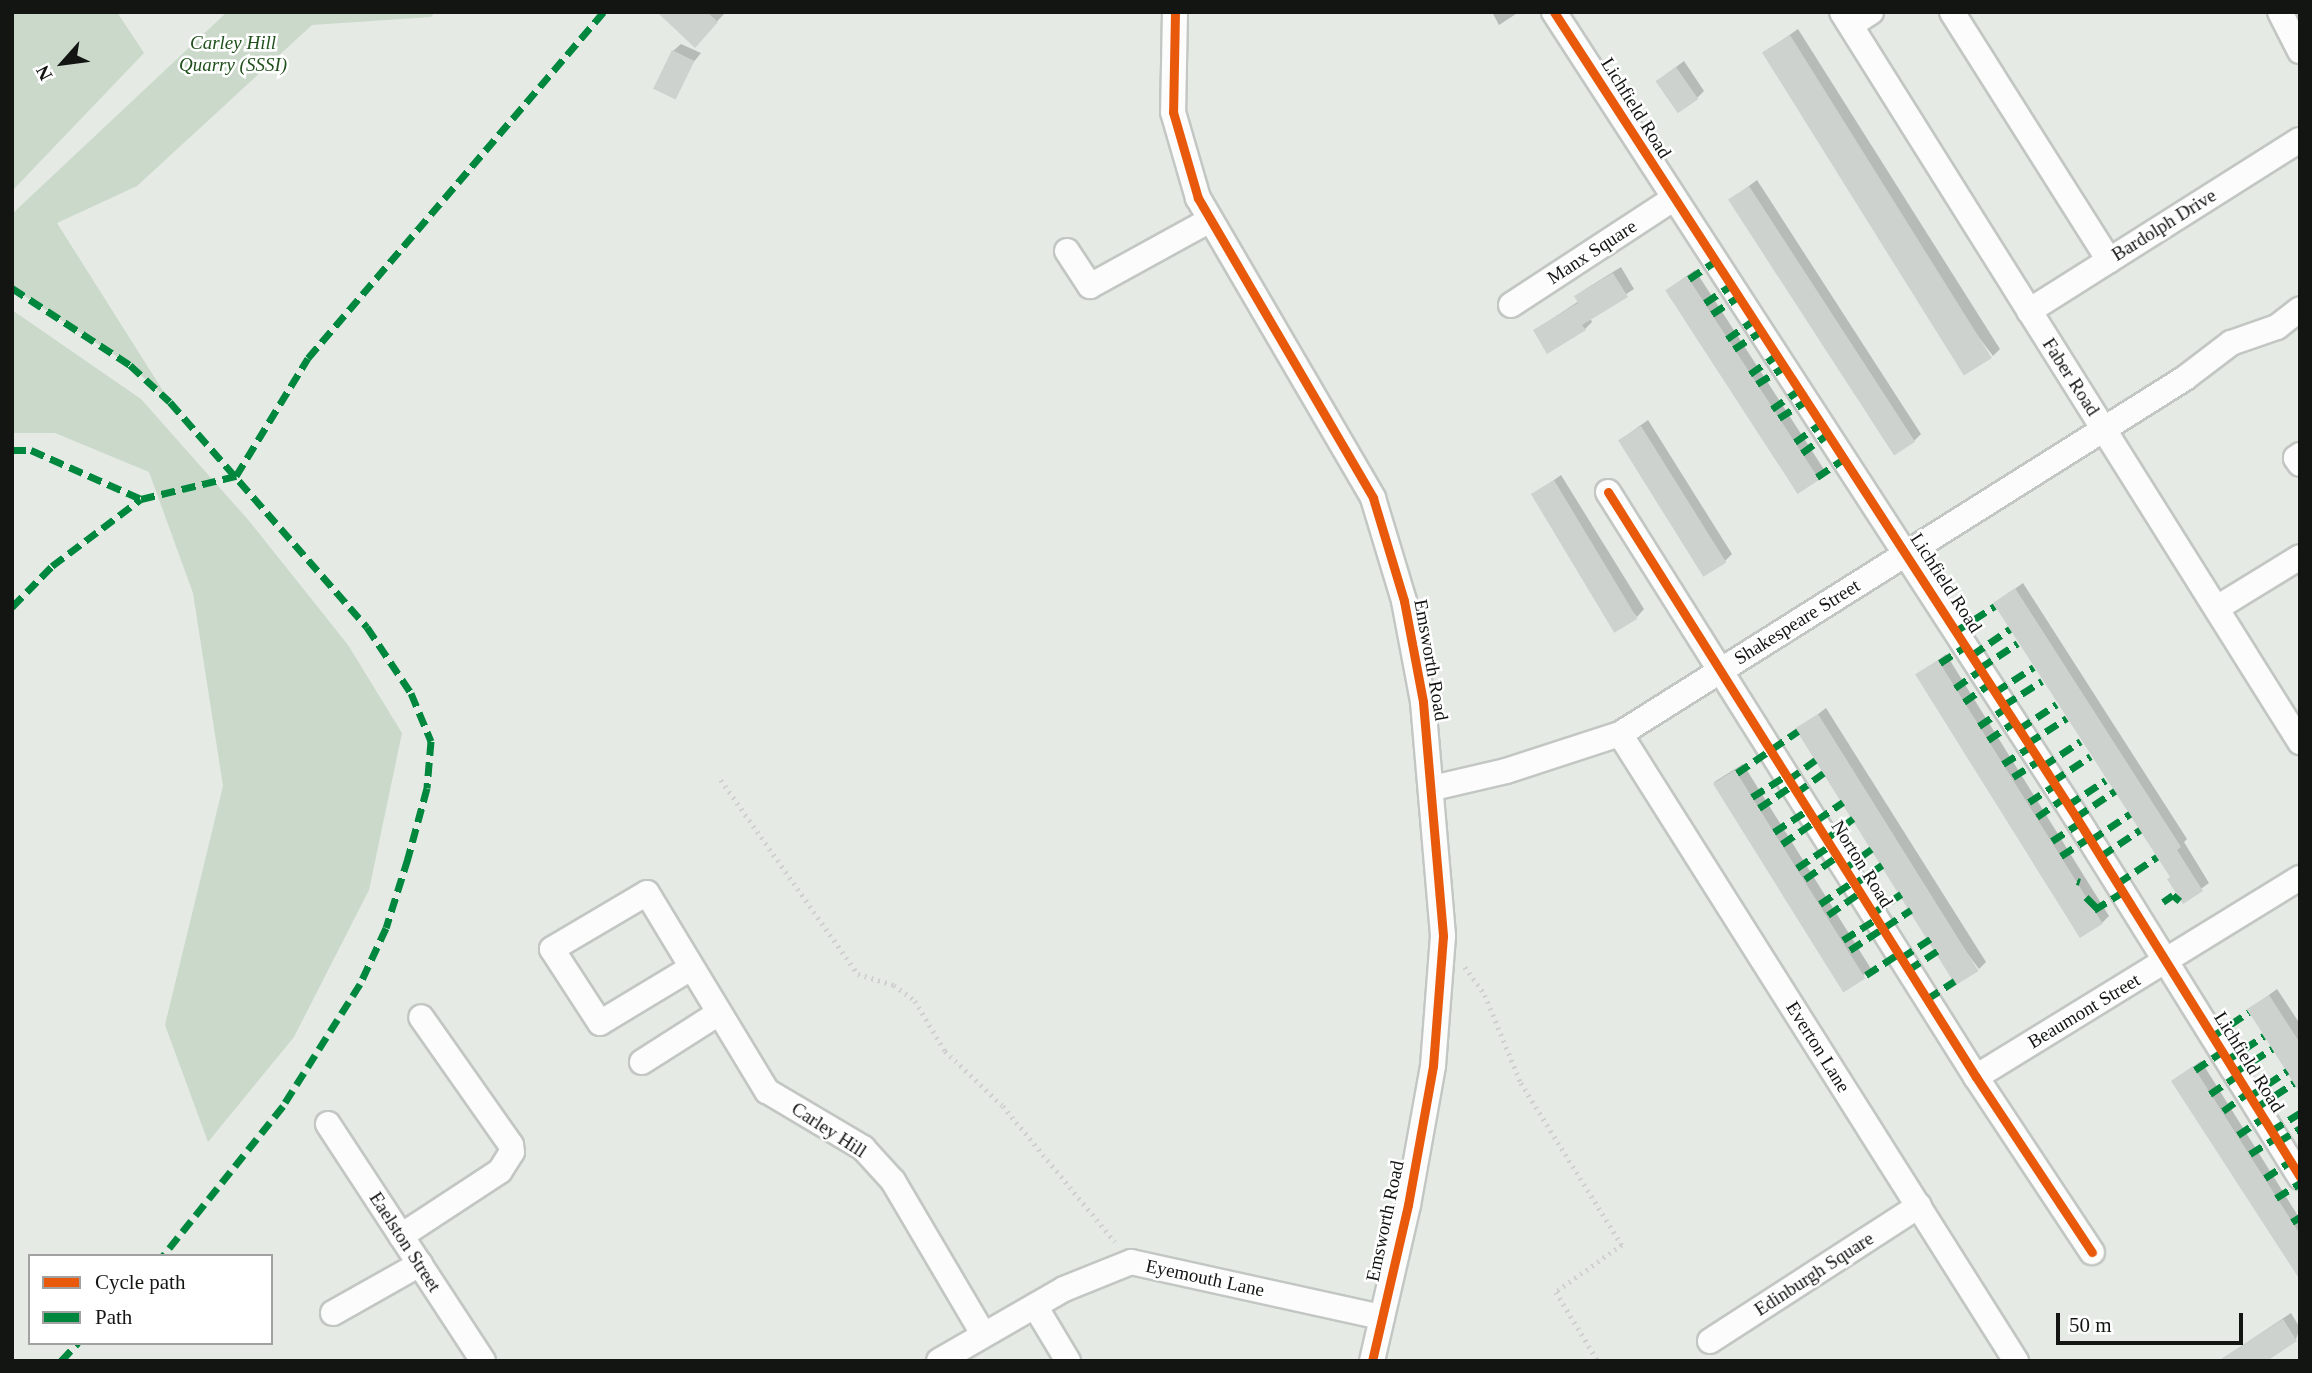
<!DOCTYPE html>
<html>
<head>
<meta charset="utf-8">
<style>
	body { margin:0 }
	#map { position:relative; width:2312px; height:1373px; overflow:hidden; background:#e5eae5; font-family:Georgia,serif }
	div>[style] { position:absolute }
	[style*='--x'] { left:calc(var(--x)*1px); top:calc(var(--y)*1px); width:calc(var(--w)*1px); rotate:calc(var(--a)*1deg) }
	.green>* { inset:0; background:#cad9c9 }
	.shadow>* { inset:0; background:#0003; transform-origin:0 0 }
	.building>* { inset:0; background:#ced2ce; transform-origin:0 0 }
	.path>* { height:4.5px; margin-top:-2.25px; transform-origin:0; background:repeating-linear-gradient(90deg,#cfd0cf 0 2px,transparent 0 7px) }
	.roads { filter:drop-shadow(2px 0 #c3c7c3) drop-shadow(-2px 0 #c3c7c3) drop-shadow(0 2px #c3c7c3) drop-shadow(0 -2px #c3c7c3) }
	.minor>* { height:24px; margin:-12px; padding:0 12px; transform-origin:12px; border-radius:12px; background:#fbfcfb }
	.quiet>* { height:7px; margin-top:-3.5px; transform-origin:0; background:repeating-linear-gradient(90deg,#00873e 0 14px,transparent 0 21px) }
	.cycleway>* { height:9px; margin:-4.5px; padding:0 4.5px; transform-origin:4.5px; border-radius:4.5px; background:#e8590c }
	span { translate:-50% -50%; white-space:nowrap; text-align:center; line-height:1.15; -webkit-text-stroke:5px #fff; paint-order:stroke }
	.park-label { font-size:19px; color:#20511d; font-style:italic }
	.street-label { font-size:19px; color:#121512 }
	.frame { position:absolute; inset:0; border:14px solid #121512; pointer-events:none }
	.legend { position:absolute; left:28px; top:1254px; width:245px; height:91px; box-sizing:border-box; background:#fff; border:2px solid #a0a1a0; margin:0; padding:9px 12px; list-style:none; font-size:21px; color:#121512 }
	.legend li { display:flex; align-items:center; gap:14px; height:35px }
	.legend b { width:35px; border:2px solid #a0a1a0 }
	.north { position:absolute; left:28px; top:28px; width:70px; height:70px; -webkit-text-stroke:5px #fff; paint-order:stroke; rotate:242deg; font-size:19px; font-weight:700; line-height:28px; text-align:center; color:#121512 }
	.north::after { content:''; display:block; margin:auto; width:24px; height:32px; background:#121512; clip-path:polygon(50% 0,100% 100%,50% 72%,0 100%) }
	.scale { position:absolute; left:2056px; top:1313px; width:187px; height:32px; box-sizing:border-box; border:4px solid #121512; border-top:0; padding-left:9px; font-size:21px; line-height:24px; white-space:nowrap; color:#121512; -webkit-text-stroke:5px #fff; paint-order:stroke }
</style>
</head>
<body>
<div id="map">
	<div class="green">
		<i style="clip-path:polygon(12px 12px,117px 12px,144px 53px,12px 191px)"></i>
		<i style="clip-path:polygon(227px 12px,435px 12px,431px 17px,312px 25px,137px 186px,57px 223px,170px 402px,130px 365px,12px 288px,12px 214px)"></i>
		<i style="clip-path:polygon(12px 310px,141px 399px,250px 522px,348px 645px,402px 733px,369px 890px,294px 1037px,208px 1142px,165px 1025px,223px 786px,193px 593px,149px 472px,55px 433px,12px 433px)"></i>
	</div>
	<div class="shadow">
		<i style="clip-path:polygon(659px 12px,722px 12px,724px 14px,695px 45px)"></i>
		<i style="clip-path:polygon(1492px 12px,1519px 12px,1499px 25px)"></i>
		<i style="clip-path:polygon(1798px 29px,2000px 349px,1993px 356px,1764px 53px)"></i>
		<i style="clip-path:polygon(681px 44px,701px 53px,671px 90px,673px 51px)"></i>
		<i style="clip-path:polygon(1684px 61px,1704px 91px,1697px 98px,1657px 81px)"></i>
		<i style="clip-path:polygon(1757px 180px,1921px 434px,1914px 441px,1730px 200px)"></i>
		<i style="clip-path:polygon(1621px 267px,1634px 289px,1590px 318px,1592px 322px,1585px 329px,1535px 330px,1579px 301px,1577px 297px,1584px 290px)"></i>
		<i style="clip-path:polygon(1695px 270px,1825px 471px,1818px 479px,1667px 290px)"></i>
		<i style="clip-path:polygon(1648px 420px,1732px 554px,1725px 561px,1620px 440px)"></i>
		<i style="clip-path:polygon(1561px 475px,1644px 609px,1637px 617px,1533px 495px)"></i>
		<i style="clip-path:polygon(2023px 583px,2187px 839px,2184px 842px,2209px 883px,2183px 902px,2172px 876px,1995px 603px)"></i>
		<i style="clip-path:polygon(1946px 654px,2109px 916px,2102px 923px,1918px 675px)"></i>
		<i style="clip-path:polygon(1826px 708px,1986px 962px,1979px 969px,1799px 729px)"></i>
		<i style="left:1743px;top:764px;width:243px;height:34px;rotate:58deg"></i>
		<i style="clip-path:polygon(2277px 989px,2300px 1024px,2300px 1087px,2250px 1009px)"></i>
		<i style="clip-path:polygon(2201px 1061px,2300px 1219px,2300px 1277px,2173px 1081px)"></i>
		<i style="clip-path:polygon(2291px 1313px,2300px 1328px,2296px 1339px,2219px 1361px)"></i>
	</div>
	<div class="building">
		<i style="clip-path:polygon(657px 12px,707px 12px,718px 22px,695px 48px)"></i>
		<i style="left:1790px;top:35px;width:381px;height:33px;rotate:58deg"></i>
		<i style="left:672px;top:50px;width:25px;height:43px;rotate:26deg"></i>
		<i style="left:1676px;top:67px;width:39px;height:25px;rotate:55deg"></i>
		<i style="left:1749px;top:186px;width:305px;height:25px;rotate:57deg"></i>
		<i style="clip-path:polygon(1613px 273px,1628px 297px,1582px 325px,1586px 330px,1547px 354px,1533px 330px,1578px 303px,1574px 296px)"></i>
		<i style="left:1687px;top:276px;width:243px;height:26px;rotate:57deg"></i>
		<i style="left:1641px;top:426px;width:161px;height:27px;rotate:58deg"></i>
		<i style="left:1554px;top:480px;width:162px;height:27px;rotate:59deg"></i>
		<i style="clip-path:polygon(2015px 588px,2181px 847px,2177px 850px,2203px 891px,2183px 904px,2167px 879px,2170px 877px,1993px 603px)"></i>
		<i style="left:1938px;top:660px;width:311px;height:27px;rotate:58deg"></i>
		<i style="left:1818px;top:714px;width:303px;height:27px;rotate:58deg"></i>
		<i style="left:1735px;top:770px;width:246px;height:26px;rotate:58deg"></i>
		<i style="clip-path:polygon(2269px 995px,2300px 1043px,2300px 1093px,2247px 1009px)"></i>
		<i style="clip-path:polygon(2193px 1066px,2300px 1234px,2300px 1280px,2171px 1081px)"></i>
		<i style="clip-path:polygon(2283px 1319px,2297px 1341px,2267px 1361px,2218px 1361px)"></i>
	</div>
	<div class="path">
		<i style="--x:721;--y:780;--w:237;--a:54.8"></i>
		<i style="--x:858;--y:974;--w:38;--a:17"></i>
		<i style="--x:894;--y:985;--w:26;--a:37"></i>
		<i style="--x:915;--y:1001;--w:58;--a:59"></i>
		<i style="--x:945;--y:1051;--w:80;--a:43.5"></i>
		<i style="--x:1003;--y:1106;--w:176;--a:50.5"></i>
		<i style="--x:1465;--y:967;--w:34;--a:54"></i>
		<i style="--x:1485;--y:995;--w:95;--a:67.8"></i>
		<i style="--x:1521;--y:1083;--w:191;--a:58.1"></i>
		<i style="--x:1622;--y:1245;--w:81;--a:144.5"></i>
		<i style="--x:1556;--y:1292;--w:81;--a:58.7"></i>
	</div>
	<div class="roads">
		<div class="minor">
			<i style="--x:1175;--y:12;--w:100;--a:91.1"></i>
			<i style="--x:1173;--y:112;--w:90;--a:73.8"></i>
			<i style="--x:1198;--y:198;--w:347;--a:59.7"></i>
			<i style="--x:1373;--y:498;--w:108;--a:73.2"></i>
			<i style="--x:1404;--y:601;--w:103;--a:79.3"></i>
			<i style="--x:1423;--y:702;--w:235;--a:85.1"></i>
			<i style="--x:1443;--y:936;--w:130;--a:94.4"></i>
			<i style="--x:1433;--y:1066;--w:141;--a:100.2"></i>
			<i style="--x:1408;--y:1205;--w:160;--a:103"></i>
			<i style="--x:1554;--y:12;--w:959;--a:57.04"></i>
			<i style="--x:2076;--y:817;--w:424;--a:58.1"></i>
			<i style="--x:1842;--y:12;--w:862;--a:57.9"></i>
			<i style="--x:1952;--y:12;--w:294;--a:57.7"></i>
			<i style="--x:2280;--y:12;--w:44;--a:62.9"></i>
			<i style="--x:1851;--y:25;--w:24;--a:-33"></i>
			<i style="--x:1067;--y:251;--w:42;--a:56.7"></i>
			<i style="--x:1090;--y:286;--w:137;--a:-28.8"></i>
			<i style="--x:1511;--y:305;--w:194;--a:-33.2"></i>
			<i style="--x:2029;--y:311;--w:320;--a:-32.3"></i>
			<i style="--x:2300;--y:455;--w:5;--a:143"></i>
			<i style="--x:2296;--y:458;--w:7;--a:56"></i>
			<i style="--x:1608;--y:492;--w:691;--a:57.83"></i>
			<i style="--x:1976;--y:1077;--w:210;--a:56.5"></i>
			<i style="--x:2217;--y:608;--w:97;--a:-31.6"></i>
			<i style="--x:1620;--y:734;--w:742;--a:57.72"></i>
			<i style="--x:1433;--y:788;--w:75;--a:-13.1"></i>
			<i style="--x:1506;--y:771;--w:120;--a:-18"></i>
			<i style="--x:1620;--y:734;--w:668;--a:-32.21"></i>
			<i style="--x:2185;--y:378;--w:58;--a:-37.3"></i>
			<i style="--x:2231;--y:343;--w:49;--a:-19.2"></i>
			<i style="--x:2277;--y:327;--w:29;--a:-38"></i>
			<i style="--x:691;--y:968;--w:106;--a:148.9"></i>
			<i style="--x:600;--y:1023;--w:88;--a:-123"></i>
			<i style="--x:552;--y:949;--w:110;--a:-30.5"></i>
			<i style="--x:647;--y:893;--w:232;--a:58.8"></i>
			<i style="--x:767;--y:1091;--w:112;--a:30.7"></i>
			<i style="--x:863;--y:1148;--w:45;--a:47.7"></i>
			<i style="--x:893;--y:1181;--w:178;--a:59.5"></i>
			<i style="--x:642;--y:1062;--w:91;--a:-32.5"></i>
			<i style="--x:1976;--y:1077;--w:380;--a:-31.6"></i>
			<i style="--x:328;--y:1124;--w:283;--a:56.8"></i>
			<i style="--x:401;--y:1236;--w:118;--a:-33.3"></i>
			<i style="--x:500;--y:1171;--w:22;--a:-58"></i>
			<i style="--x:512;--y:1152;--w:7;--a:-98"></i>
			<i style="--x:511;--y:1145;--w:156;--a:-125.1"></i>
			<i style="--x:1035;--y:1306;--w:64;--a:59"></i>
			<i style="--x:333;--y:1313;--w:100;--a:-29.4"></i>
			<i style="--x:1710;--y:1341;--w:249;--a:-32.9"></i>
			<i style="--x:939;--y:1361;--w:144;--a:-29.9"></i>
			<i style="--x:1064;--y:1289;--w:72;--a:-21.9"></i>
			<i style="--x:1131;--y:1262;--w:257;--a:12.4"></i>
		</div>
	</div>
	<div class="quiet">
		<i style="--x:1689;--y:279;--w:30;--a:-34"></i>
		<i style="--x:12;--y:288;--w:141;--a:33.1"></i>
		<i style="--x:130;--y:365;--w:54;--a:42.8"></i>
		<i style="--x:170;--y:402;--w:299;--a:48.8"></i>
		<i style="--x:367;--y:627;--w:79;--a:56.3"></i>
		<i style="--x:411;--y:693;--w:52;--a:67.4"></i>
		<i style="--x:431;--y:741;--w:47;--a:94.9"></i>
		<i style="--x:427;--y:788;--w:73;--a:105.2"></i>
		<i style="--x:408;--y:858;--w:73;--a:107.4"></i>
		<i style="--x:386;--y:928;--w:62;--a:114.9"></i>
		<i style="--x:360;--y:984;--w:144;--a:122.3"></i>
		<i style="--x:283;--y:1106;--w:192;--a:128.7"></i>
		<i style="--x:1705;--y:303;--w:30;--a:-34"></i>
		<i style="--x:1712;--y:314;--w:31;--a:-33"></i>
		<i style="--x:1727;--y:339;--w:32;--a:-35"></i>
		<i style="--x:1734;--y:349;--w:31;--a:-33"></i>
		<i style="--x:1750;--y:374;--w:32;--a:-35"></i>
		<i style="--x:1757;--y:384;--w:32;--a:-32"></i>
		<i style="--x:1772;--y:409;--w:33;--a:-35"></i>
		<i style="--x:1779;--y:418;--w:32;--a:-32"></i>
		<i style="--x:1795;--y:442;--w:32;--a:-35"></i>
		<i style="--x:12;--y:450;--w:19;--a:0"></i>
		<i style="--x:31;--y:450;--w:120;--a:24"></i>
		<i style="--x:1802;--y:453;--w:32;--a:-36"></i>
		<i style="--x:1817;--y:477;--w:32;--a:-34"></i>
		<i style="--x:12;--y:607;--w:57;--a:-45.7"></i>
		<i style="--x:52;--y:566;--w:111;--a:-37"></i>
		<i style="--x:141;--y:499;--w:98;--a:-13.6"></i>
		<i style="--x:236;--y:476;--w:138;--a:-58.6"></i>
		<i style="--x:308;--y:358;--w:455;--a:-49.5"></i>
		<i style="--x:1956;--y:631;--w:46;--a:-32.7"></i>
		<i style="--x:1972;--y:655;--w:46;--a:-34.4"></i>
		<i style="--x:1940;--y:663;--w:31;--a:-33"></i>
		<i style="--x:1980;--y:668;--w:45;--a:-33.3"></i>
		<i style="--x:1955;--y:688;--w:32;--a:-35"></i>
		<i style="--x:1995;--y:692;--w:46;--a:-32.7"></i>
		<i style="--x:1964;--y:702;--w:32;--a:-35"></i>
		<i style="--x:2004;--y:705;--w:45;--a:-32.3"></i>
		<i style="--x:1979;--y:726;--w:32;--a:-34"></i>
		<i style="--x:2019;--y:729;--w:45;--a:-33.3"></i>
		<i style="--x:1988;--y:740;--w:32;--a:-34"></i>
		<i style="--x:2028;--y:743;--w:46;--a:-32.7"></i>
		<i style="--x:2003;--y:764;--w:32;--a:-32"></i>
		<i style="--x:2043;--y:766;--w:45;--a:-33.3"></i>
		<i style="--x:1737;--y:773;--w:74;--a:-34.5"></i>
		<i style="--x:2013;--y:777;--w:31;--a:-32"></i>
		<i style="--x:1788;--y:780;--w:34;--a:-36"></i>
		<i style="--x:2053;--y:781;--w:45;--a:-33.3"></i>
		<i style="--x:1796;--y:793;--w:34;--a:-36"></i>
		<i style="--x:1752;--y:797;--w:39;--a:-32"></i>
		<i style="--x:2029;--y:802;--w:31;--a:-33"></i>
		<i style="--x:2068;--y:805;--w:45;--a:-33.3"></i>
		<i style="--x:1759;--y:808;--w:40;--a:-34"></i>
		<i style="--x:2037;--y:817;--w:33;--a:-35"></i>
		<i style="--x:2076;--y:817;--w:47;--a:-33.7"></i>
		<i style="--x:1774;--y:832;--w:40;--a:-32.9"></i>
		<i style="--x:1826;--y:839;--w:34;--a:-37"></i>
		<i style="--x:2091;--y:840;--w:47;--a:-33.7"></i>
		<i style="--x:2052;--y:841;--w:33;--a:-33"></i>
		<i style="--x:1782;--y:844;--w:74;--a:-34.5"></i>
		<i style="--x:2061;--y:856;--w:33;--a:-33"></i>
		<i style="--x:2101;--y:856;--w:47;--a:-33.7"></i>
		<i style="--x:1797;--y:868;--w:40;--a:-34"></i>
		<i style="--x:1844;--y:869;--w:34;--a:-36"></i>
		<i style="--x:1805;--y:879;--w:39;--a:-35"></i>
		<i style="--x:2077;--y:881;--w:3;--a:18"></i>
		<i style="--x:2118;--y:883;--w:47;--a:-33.7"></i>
		<i style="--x:1854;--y:884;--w:34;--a:-34"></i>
		<i style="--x:2086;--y:897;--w:16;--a:45"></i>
		<i style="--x:2163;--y:902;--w:12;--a:-35"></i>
		<i style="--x:2173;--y:895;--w:9;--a:41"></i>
		<i style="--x:1820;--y:904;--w:40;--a:-34"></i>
		<i style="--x:2094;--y:910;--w:34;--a:-32"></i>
		<i style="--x:1873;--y:913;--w:34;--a:-34"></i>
		<i style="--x:1828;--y:915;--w:39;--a:-35"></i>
		<i style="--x:1843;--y:940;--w:39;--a:-32"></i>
		<i style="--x:1850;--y:950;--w:73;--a:-33.3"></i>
		<i style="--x:1901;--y:958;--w:35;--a:-33"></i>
		<i style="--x:1908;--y:970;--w:35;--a:-33"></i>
		<i style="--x:1866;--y:975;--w:38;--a:-33"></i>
		<i style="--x:1927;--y:999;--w:33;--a:-33"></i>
		<i style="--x:2213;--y:1036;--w:43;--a:-33.7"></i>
		<i style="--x:2227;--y:1060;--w:44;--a:-33"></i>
		<i style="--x:2195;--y:1070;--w:32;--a:-34"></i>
		<i style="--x:2235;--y:1072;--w:44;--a:-31.9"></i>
		<i style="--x:2210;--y:1094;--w:32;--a:-34"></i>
		<i style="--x:2250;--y:1096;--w:45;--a:-34"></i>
		<i style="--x:2257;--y:1107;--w:44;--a:-33"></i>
		<i style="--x:2223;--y:1111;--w:31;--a:-36"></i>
		<i style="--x:2271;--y:1131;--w:34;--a:-32"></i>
		<i style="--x:2238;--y:1135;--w:30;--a:-34"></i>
		<i style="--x:2278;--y:1142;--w:26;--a:-32"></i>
		<i style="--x:2250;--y:1154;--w:31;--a:-32"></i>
		<i style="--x:2265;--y:1178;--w:30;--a:-33"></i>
		<i style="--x:2276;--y:1198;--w:28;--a:-32"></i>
		<i style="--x:2292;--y:1222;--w:9;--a:-32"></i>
		<i style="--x:61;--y:1361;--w:25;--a:-47"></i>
	</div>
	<div class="cycleway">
		<i style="--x:1175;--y:12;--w:100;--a:91.1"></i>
		<i style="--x:1173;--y:112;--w:90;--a:73.8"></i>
		<i style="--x:1198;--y:198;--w:347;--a:59.7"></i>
		<i style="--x:1373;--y:498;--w:108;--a:73.2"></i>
		<i style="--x:1404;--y:601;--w:103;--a:79.3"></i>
		<i style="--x:1423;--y:702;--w:235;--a:85.1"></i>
		<i style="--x:1443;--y:936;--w:130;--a:94.4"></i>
		<i style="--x:1433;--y:1066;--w:141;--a:100.2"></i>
		<i style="--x:1408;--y:1205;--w:160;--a:103"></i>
		<i style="--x:1554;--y:12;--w:959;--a:57.04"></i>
		<i style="--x:2076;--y:817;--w:424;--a:58.1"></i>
		<i style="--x:1608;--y:492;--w:691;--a:57.83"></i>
		<i style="--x:1976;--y:1077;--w:210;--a:56.5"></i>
	</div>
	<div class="park-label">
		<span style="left:233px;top:54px">Carley Hill<br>Quarry (SSSI)</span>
	</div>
	<div class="street-label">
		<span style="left:1636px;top:108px;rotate:58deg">Lichfield Road</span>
		<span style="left:2164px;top:225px;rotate:-32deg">Bardolph Drive</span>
		<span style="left:1592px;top:252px;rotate:-33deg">Manx Square</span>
		<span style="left:2071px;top:377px;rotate:57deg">Faber Road</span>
		<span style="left:1946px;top:583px;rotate:57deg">Lichfield Road</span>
		<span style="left:1797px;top:622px;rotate:-32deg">Shakespeare Street</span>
		<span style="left:1431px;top:660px;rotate:80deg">Emsworth Road</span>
		<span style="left:1862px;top:864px;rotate:58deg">Norton Road</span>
		<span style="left:2084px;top:1011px;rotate:-31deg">Beaumont Street</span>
		<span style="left:1818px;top:1047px;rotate:58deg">Everton Lane</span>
		<span style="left:2249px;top:1062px;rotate:58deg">Lichfield Road</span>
		<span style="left:829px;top:1130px;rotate:33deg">Carley Hill</span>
		<span style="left:1385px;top:1221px;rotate:-78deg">Emsworth Road</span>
		<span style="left:405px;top:1242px;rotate:57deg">Eaelston Street</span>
		<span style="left:1814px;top:1274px;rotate:-33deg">Edinburgh Square</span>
		<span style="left:1205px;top:1278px;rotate:12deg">Eyemouth Lane</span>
	</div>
	<div class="frame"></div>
	<ul class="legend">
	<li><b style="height:9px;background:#e8590c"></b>Cycle path</li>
	<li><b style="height:9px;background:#00873e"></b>Path</li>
	</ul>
	<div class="north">N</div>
	<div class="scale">50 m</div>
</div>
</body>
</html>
